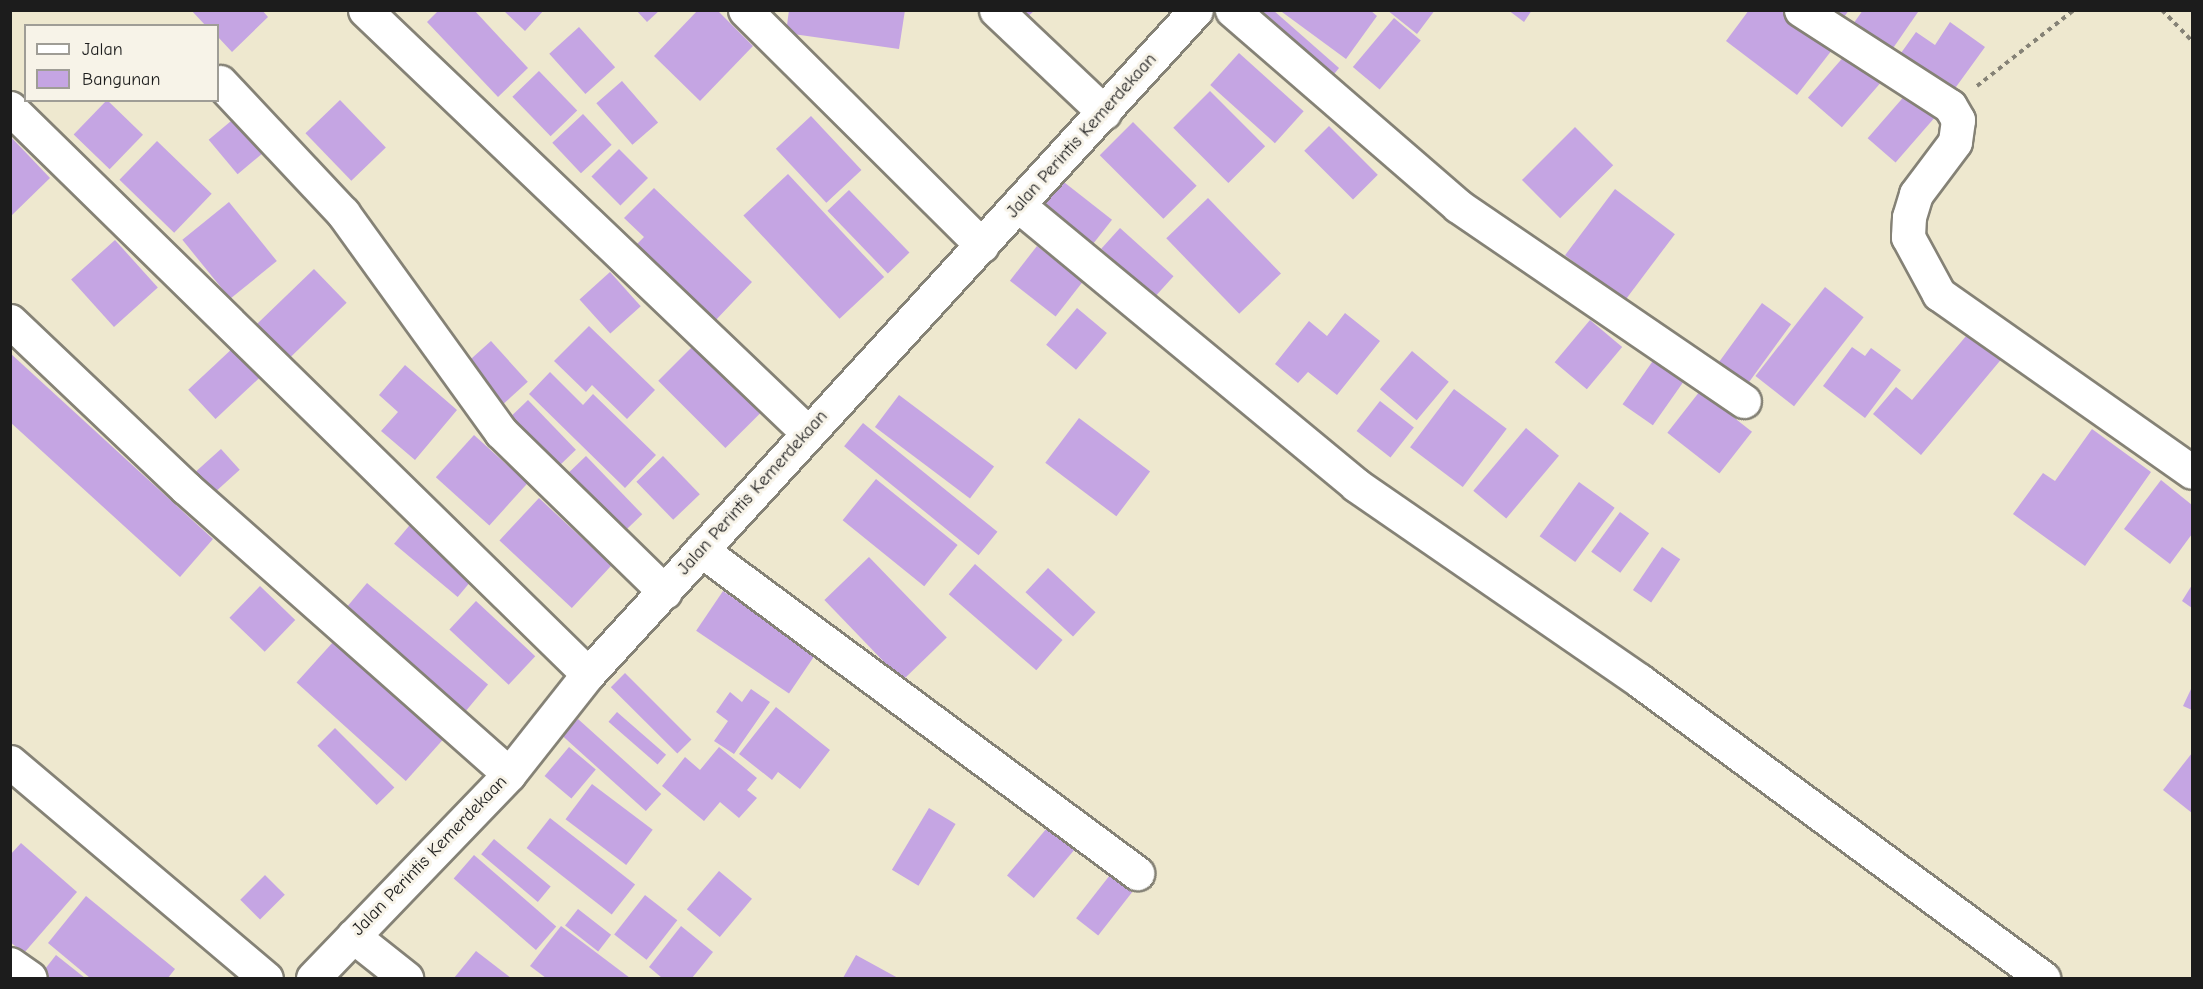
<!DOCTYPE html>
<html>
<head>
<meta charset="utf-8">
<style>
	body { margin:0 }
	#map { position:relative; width:2203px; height:989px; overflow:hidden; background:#eee8cf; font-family:"Comic Neue",sans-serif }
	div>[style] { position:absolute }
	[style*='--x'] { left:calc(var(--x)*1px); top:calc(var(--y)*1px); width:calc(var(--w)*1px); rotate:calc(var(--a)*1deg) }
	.building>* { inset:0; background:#c5a5e3; transform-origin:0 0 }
	.path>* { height:4px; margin-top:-2px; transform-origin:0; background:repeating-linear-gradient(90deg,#858276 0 4.5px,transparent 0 9px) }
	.roads { filter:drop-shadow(2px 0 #858276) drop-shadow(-2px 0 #858276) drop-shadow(0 2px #858276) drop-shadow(0 -2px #858276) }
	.minor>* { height:33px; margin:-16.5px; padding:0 16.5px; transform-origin:16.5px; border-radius:16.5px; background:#fff }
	span { translate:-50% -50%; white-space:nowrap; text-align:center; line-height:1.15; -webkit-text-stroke:6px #f7f3e8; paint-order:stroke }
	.street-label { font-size:18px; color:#1c1c1c }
	.frame { position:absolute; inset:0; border:12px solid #1c1c1c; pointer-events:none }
	.legend { position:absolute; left:24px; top:24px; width:195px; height:78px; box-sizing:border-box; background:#f7f3e8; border:2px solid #9f9d96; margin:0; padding:8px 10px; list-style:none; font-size:18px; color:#1c1c1c }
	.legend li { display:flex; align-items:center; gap:12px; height:30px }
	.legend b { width:30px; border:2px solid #9f9d96 }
</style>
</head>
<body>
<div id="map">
	<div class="building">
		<i style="clip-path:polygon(191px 10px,262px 10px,268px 17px,232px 52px,218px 37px,218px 26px,206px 26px)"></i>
		<i style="clip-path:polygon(439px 10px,474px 10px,528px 68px,498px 97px,427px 22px)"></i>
		<i style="clip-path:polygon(503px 10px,544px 10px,525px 31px)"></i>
		<i style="clip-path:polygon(636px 10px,660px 10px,647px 22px)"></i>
		<i style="clip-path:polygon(698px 10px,717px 10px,753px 46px,700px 101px,654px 56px)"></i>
		<i style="clip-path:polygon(789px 10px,905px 10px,899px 49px,786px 33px)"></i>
		<i style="clip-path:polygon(1015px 10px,1035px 10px,1024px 20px)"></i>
		<i style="clip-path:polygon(1256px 10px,1273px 10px,1339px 68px,1330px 79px)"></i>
		<i style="clip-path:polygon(1370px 10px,1377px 16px,1346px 59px,1282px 12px)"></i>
		<i style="clip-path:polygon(1387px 10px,1435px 10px,1417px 34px)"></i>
		<i style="clip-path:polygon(1508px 10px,1532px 10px,1524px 22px)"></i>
		<i style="clip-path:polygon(1749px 10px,1781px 10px,1832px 50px,1797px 95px,1726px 41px)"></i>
		<i style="clip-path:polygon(1829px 10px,1849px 10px,1842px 20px)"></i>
		<i style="clip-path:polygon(1863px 10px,1916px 10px,1918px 12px,1889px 54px,1851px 27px)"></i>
		<i style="left:1394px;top:18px;width:35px;height:64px;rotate:40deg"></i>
		<i style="clip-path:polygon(1950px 22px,1985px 47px,1948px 98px,1896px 60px,1916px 32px,1935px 45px)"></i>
		<i style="left:579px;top:27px;width:54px;height:40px;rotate:48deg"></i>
		<i style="left:1239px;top:53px;width:87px;height:43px;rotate:42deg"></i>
		<i style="left:1846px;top:54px;width:45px;height:58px;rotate:41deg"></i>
		<i style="left:539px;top:71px;width:55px;height:37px;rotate:46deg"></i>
		<i style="left:622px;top:81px;width:55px;height:34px;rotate:49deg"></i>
		<i style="left:1210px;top:91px;width:78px;height:52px;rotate:45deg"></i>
		<i style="left:1907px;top:93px;width:37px;height:60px;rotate:41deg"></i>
		<i style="left:107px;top:100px;width:50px;height:48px;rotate:44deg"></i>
		<i style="left:340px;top:100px;width:66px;height:48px;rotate:46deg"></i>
		<i style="left:583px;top:114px;width:42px;height:42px;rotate:47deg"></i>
		<i style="left:237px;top:116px;width:45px;height:37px;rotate:50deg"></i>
		<i style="left:811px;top:116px;width:74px;height:48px;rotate:47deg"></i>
		<i style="left:1133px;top:122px;width:90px;height:47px;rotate:45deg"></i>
		<i style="left:1329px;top:126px;width:69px;height:35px;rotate:45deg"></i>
		<i style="left:1575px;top:127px;width:54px;height:75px;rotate:45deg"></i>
		<i style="clip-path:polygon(10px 136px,50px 178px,10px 217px)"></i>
		<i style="left:157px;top:141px;width:76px;height:54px;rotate:44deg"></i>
		<i style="left:619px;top:149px;width:41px;height:39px;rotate:45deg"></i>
		<i style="left:788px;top:174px;width:141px;height:61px;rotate:47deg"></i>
		<i style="left:1060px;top:179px;width:66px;height:37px;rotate:38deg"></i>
		<i style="clip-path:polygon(654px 188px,752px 282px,713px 323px,634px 247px,644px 237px,624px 218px)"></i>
		<i style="left:1615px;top:189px;width:75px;height:83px;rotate:37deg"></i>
		<i style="left:849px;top:190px;width:87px;height:30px;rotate:46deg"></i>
		<i style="left:1208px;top:198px;width:105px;height:58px;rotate:46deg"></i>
		<i style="left:229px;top:202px;width:76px;height:60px;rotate:51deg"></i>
		<i style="left:1120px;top:228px;width:72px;height:28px;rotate:42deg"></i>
		<i style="left:115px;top:240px;width:64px;height:59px;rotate:48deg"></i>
		<i style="left:1037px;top:246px;width:58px;height:44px;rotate:38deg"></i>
		<i style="left:314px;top:269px;width:47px;height:80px;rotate:46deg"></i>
		<i style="left:610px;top:272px;width:46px;height:41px;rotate:48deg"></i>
		<i style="left:1825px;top:287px;width:49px;height:113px;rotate:38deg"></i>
		<i style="left:1762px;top:303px;width:36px;height:78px;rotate:36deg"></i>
		<i style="left:1077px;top:308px;width:39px;height:48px;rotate:40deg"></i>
		<i style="clip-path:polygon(1345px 313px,1380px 341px,1337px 395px,1308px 372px,1298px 383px,1275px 364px,1309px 321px,1327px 336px)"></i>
		<i style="left:1590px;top:320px;width:42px;height:55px;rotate:40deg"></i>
		<i style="clip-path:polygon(589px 326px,655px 390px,627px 419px,592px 385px,586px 392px,554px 361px)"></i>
		<i style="clip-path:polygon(1972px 329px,2004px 356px,1921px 455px,1873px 414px,1896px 387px,1912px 400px)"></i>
		<i style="left:491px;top:341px;width:55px;height:39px;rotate:48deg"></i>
		<i style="left:695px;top:344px;width:95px;height:52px;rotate:45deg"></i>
		<i style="left:235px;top:346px;width:40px;height:64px;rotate:47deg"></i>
		<i style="clip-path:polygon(1852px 347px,1865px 356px,1871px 348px,1901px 370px,1865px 418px,1823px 386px)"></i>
		<i style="left:1412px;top:351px;width:48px;height:50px;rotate:40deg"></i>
		<i style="clip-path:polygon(10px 353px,213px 539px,180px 577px,10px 422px)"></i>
		<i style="left:1657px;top:355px;width:37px;height:60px;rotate:35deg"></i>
		<i style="clip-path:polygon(405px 365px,457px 410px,415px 460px,381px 431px,398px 412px,379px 395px)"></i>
		<i style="clip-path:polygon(550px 372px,583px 405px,593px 394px,656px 455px,625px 488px,529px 394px)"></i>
		<i style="left:1454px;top:389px;width:66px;height:73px;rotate:37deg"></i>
		<i style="left:1700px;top:391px;width:66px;height:53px;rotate:38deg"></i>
		<i style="left:899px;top:395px;width:119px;height:40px;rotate:37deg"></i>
		<i style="left:528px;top:400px;width:69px;height:34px;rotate:46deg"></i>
		<i style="left:1380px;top:401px;width:43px;height:38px;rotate:38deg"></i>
		<i style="left:1079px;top:418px;width:89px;height:56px;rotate:37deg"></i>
		<i style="left:863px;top:423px;width:173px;height:30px;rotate:39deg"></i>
		<i style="left:1526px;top:428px;width:43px;height:82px;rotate:40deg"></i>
		<i style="clip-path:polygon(2092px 429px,2151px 472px,2085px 566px,2013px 514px,2043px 473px,2055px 481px)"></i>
		<i style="left:474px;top:435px;width:72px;height:57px;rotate:42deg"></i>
		<i style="left:221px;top:449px;width:28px;height:39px;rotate:48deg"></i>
		<i style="left:586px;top:456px;width:81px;height:30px;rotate:46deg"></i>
		<i style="left:663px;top:456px;width:53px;height:37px;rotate:46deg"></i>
		<i style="left:876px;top:479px;width:105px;height:53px;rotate:39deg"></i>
		<i style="clip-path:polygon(2161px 480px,2192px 505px,2192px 534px,2170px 564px,2124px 529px)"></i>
		<i style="left:1579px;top:482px;width:44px;height:67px;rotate:36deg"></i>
		<i style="left:539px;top:498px;width:99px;height:58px;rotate:43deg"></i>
		<i style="left:1620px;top:512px;width:36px;height:49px;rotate:36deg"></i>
		<i style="left:414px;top:520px;width:83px;height:31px;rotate:40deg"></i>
		<i style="left:1662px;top:547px;width:22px;height:52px;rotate:34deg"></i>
		<i style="left:869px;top:557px;width:112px;height:62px;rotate:46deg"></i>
		<i style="left:975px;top:564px;width:116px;height:40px;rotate:41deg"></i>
		<i style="left:1048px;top:568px;width:65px;height:33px;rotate:43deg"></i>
		<i style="left:367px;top:583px;width:158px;height:44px;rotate:40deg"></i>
		<i style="clip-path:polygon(2192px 585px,2192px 608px,2182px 601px)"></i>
		<i style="left:260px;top:586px;width:49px;height:44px;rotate:44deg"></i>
		<i style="left:723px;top:591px;width:112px;height:48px;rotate:34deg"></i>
		<i style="left:476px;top:601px;width:81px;height:39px;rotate:43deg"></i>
		<i style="left:334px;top:641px;width:147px;height:56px;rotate:42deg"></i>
		<i style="left:625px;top:673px;width:94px;height:20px;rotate:45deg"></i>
		<i style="clip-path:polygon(2192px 687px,2192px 710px,2183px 706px)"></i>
		<i style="clip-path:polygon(751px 689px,770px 702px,734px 754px,714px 741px,728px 721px,716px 712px,730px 692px,742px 702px)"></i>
		<i style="clip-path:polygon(776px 707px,830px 750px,800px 789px,778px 772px,772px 780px,739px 754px)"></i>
		<i style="left:617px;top:712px;width:65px;height:13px;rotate:41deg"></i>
		<i style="left:578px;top:719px;width:112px;height:23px;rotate:42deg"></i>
		<i style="left:335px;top:728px;width:84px;height:25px;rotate:45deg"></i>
		<i style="left:569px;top:747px;width:35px;height:38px;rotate:40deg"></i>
		<i style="clip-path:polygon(719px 747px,757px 778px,747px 790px,757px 798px,739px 818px,720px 802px,704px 821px,662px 786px,685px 757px,700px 770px)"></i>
		<i style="clip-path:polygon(2192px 753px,2192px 813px,2163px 790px)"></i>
		<i style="left:592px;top:784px;width:76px;height:44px;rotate:37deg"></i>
		<i style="left:929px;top:808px;width:31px;height:72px;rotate:31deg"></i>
		<i style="left:550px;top:818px;width:108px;height:38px;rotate:38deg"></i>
		<i style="left:1052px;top:822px;width:35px;height:70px;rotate:40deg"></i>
		<i style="left:494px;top:839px;width:74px;height:20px;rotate:40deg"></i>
		<i style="clip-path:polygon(21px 843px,77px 892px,24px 953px,10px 942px,10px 855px)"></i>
		<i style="left:474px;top:855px;width:109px;height:31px;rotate:41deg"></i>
		<i style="left:719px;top:871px;width:43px;height:50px;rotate:40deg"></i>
		<i style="left:265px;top:875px;width:28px;height:35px;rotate:45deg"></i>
		<i style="left:1110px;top:875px;width:28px;height:55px;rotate:38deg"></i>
		<i style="left:645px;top:895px;width:41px;height:50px;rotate:38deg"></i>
		<i style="clip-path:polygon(86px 896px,175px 969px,168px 978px,90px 978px,48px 943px)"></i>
		<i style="left:578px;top:909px;width:42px;height:21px;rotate:38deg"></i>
		<i style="clip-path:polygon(561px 926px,630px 978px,546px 978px,530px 966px)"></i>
		<i style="clip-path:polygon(681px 926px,713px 952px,692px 978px,662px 978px,649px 967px)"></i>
		<i style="clip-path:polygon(476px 951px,511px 978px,454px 978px)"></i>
		<i style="clip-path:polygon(56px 955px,85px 978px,38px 978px)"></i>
		<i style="clip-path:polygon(856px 955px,898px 978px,843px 978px)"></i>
	</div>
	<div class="path">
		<i style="--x:2162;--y:10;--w:43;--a:45.9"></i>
		<i style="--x:1977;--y:86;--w:123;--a:-38.1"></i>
	</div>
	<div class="roads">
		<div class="minor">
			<i style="--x:365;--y:10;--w:610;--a:43.67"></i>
			<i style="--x:745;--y:10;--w:334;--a:44.8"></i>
			<i style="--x:996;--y:10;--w:149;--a:43.4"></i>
			<i style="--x:1232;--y:10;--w:299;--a:40.9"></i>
			<i style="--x:1458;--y:206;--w:346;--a:34.3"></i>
			<i style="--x:1801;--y:10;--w:177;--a:32.8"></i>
			<i style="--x:1950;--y:106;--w:16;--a:60"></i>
			<i style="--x:1958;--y:120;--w:22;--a:98"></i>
			<i style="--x:1955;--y:142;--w:65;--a:126.9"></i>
			<i style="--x:1916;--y:194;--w:24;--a:107"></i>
			<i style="--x:1909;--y:217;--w:20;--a:93"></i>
			<i style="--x:1908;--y:237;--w:65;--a:61.5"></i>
			<i style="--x:1939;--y:294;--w:309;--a:35.1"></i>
			<i style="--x:220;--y:82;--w:180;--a:46.8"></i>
			<i style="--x:343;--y:213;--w:270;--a:54.2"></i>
			<i style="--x:501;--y:432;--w:229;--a:44.3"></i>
			<i style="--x:10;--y:108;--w:809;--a:44.4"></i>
			<i style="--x:1018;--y:205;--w:439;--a:39.6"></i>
			<i style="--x:1356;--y:485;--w:345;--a:34.6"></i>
			<i style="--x:1640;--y:681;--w:501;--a:36.39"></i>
			<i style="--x:10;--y:321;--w:243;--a:43.5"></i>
			<i style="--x:186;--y:488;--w:431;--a:41.5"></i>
			<i style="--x:701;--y:550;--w:543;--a:36.53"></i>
			<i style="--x:10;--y:762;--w:335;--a:40.2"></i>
			<i style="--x:353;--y:936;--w:68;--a:38.4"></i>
			<i style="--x:10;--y:964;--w:24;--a:35"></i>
			<i style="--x:313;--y:978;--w:283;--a:-46.1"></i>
			<i style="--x:509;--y:774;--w:127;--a:-51.7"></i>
			<i style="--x:588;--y:674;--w:900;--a:-47.52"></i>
		</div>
	</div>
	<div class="street-label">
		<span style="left:1082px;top:136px;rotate:-48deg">Jalan Perintis Kemerdekaan</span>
		<span style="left:753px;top:493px;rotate:-48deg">Jalan Perintis Kemerdekaan</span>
		<span style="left:430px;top:856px;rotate:-46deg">Jalan Perintis Kemerdekaan</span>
	</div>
	<div class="frame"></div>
	<ul class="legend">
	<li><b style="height:8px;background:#fff"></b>Jalan</li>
	<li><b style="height:16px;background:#c5a5e3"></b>Bangunan</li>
	</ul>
</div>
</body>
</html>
